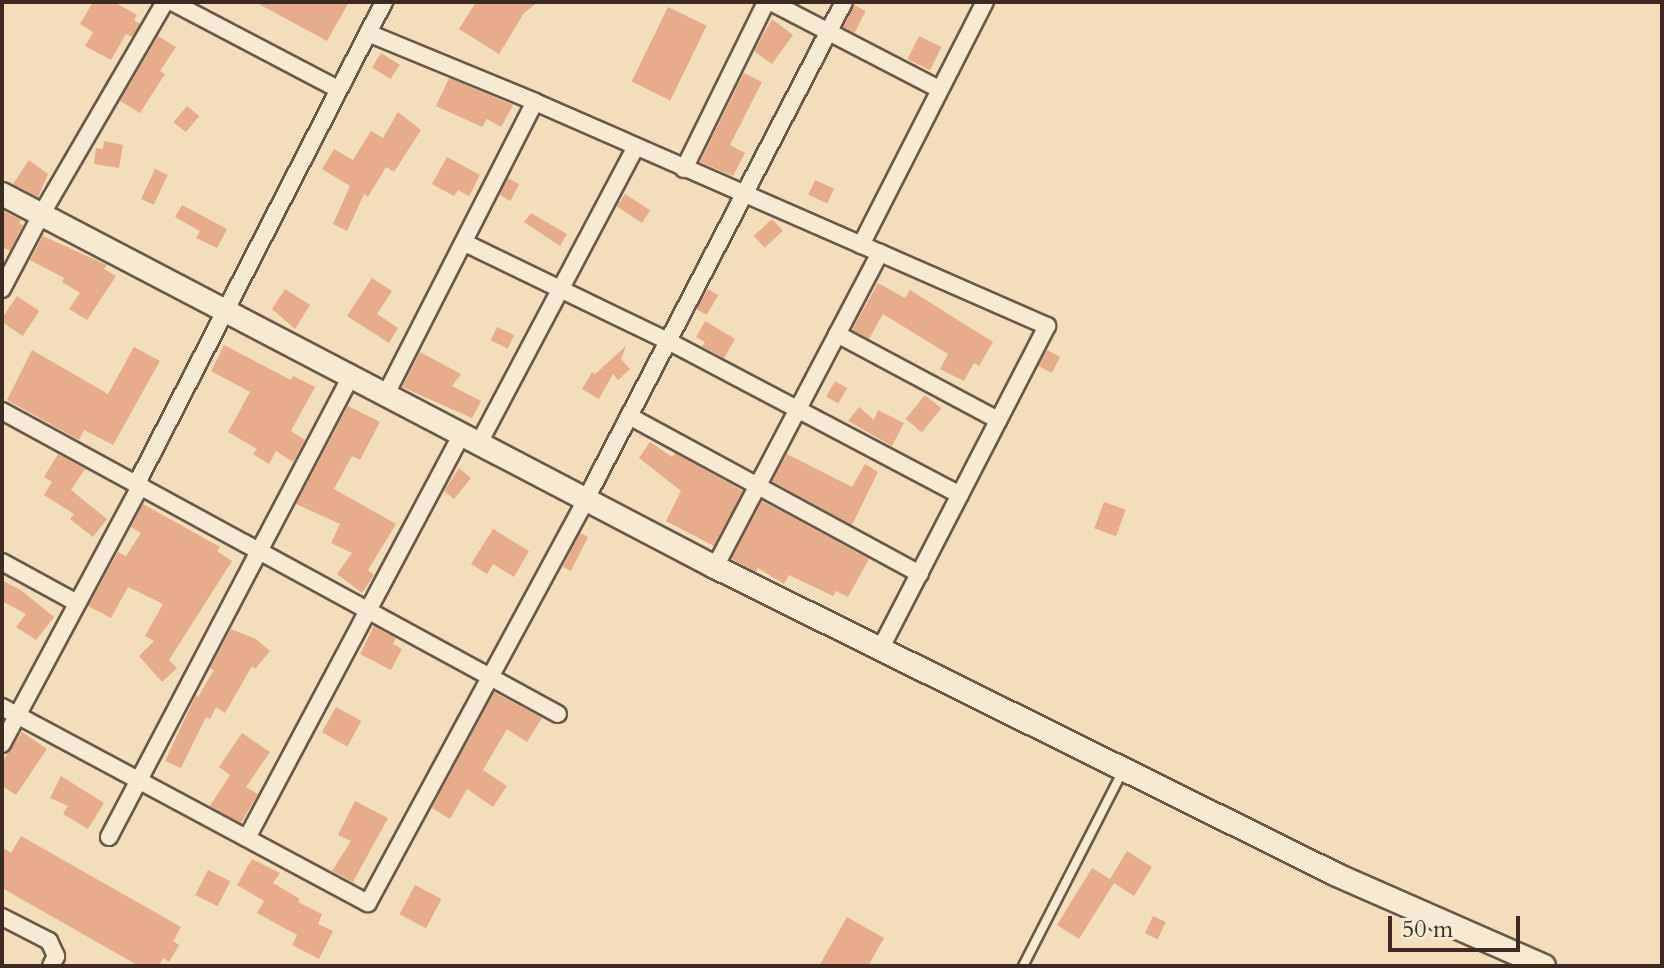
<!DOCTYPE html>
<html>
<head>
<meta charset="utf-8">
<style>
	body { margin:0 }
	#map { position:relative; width:1664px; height:968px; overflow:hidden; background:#f3debb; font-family:Cardo,serif }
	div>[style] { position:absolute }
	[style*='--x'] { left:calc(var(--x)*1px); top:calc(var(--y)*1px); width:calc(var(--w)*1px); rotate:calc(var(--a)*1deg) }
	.building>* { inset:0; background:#e6ac8c; transform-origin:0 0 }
	.roads { filter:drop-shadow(2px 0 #6a5849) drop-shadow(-2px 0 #6a5849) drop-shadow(0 2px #6a5849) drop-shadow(0 -2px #6a5849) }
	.service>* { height:8px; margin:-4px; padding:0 4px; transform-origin:4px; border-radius:4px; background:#f7ead3 }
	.minor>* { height:16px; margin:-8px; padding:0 8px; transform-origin:8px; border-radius:8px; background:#f7ead3 }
	.secondary>* { height:22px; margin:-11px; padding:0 11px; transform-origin:11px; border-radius:11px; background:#f7ead3 }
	span { translate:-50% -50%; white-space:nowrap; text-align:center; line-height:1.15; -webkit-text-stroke:7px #f7ead3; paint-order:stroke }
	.frame { position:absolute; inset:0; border:4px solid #3c2b23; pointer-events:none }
	.scale { position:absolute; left:1388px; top:916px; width:132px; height:36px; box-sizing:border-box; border:4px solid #3c2b23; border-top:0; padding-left:10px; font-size:24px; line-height:28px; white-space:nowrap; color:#3c2b23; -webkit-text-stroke:6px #f7ead3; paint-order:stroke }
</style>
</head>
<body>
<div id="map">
	<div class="building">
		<i style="clip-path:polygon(93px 2px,114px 2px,137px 15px,134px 20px,140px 24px,132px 37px,126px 34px,111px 60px,85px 46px,93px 32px,80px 24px)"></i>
		<i style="clip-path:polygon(255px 2px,349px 2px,327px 41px)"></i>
		<i style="clip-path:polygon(476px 2px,538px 2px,524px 13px,499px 54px,459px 29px)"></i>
		<i style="left:854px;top:5px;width:13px;height:25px;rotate:27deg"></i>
		<i style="left:668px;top:7px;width:43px;height:83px;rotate:26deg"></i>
		<i style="clip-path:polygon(772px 19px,793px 35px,772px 64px,754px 51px)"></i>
		<i style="clip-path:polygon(158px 36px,176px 47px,160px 71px,165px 74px,140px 113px,120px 101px)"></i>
		<i style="left:919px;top:36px;width:25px;height:26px;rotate:26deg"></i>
		<i style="left:381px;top:53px;width:22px;height:17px;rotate:32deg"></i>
		<i style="clip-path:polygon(744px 73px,762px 82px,730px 145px,745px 153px,733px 176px,700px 162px)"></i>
		<i style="clip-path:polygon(449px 78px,513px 105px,501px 127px,487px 119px,482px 127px,436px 106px)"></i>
		<i style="left:187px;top:106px;width:16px;height:21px;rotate:40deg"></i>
		<i style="clip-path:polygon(398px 112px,421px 130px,394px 172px,386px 167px,368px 197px,364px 194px,347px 231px,333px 224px,350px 186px,322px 169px,334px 149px,353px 160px,371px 131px,383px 138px)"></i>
		<i style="clip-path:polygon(104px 141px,123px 145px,119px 168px,94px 164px,96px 148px,103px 149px)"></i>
		<i style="clip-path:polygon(447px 157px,480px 175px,469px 196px,458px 190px,454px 196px,432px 184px)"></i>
		<i style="clip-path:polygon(29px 160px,48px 174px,38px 197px,13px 184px)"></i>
		<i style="left:155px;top:169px;width:14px;height:33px;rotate:25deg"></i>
		<i style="left:508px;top:178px;width:13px;height:19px;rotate:29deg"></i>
		<i style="left:815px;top:180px;width:21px;height:16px;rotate:25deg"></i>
		<i style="left:625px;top:194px;width:30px;height:15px;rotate:33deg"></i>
		<i style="clip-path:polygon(182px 205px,227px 229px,217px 248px,196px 238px,200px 231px,175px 217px)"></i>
		<i style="clip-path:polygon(3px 211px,21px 220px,19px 223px,23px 225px,10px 251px,2px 247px)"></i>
		<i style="clip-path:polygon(531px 213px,567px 234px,560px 246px,524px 222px)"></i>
		<i style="left:772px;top:219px;width:16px;height:25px;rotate:47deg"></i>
		<i style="clip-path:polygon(43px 236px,107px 265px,104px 269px,116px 276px,87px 320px,69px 309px,80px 293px,62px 282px,64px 278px,30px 260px)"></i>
		<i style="clip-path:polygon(372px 278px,392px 291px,377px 314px,398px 328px,389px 343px,347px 316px)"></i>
		<i style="clip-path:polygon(878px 283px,905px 298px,910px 290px,993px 342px,979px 366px,974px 363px,964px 381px,940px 369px,948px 354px,883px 314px,869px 339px,852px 330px)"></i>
		<i style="clip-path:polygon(285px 289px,310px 305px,295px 329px,272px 309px)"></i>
		<i style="left:708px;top:289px;width:12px;height:23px;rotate:31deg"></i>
		<i style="left:17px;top:296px;width:27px;height:30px;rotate:34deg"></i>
		<i style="clip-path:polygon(705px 321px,735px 339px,724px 358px,702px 346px,705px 342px,696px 337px)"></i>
		<i style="left:497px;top:327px;width:19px;height:15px;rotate:25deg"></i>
		<i style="clip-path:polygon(224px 345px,291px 380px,293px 376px,315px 387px,291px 431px,305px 440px,293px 462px,276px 451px,269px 464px,253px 454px,257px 449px,228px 432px,250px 392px,211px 371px)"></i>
		<i style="clip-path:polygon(626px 346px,621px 359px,630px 369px,618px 380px,613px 374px,599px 399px,582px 389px,592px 372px,595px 374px)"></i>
		<i style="clip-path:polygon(134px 347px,160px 361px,113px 445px,84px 430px,79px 440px,7px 400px,32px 350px,108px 394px)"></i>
		<i style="left:1047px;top:350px;width:15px;height:18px;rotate:28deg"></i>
		<i style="clip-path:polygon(420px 352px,461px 374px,452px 386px,481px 401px,472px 418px,402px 387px)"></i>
		<i style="left:835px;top:381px;width:14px;height:18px;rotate:30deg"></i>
		<i style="left:925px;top:395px;width:21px;height:31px;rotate:39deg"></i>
		<i style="clip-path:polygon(348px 406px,380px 422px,360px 460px,352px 456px,334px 489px,396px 524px,368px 570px,374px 575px,362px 593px,337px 574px,352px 553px,331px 543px,340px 524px,296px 504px)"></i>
		<i style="clip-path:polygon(859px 407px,874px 420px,878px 410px,904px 423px,892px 446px,848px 421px)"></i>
		<i style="clip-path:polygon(650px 442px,672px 457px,675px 453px,743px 491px,714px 546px,666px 521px,681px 491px,639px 458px)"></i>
		<i style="clip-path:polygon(58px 454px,85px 469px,71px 490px,107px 519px,93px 537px,70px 519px,74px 514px,44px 495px,52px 482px,44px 477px)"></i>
		<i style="clip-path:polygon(787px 454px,852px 487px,865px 464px,878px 472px,852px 525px,772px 481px)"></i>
		<i style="clip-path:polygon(459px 468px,471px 478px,454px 499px,444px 491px)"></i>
		<i style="clip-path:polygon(762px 501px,869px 559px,848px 597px,836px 591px,833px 596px,789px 575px,784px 584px,758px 568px,756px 572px,731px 559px)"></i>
		<i style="left:1104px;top:502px;width:23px;height:28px;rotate:20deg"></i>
		<i style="clip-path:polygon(143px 504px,220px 547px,217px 551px,232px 561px,169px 660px,177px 668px,162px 682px,139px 656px,154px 641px,145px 636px,163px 604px,128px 587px,111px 618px,88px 606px,118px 552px,126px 556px,141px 533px,131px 527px)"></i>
		<i style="clip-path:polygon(493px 529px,529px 551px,514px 577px,493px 564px,487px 574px,471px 564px)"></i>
		<i style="left:580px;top:533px;width:9px;height:38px;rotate:27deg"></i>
		<i style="clip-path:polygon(2px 580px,22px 591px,54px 617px,36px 640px,16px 627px,26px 614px,2px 601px)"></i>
		<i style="clip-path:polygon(374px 626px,396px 638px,393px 644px,402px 649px,391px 670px,360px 654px)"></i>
		<i style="clip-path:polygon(231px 629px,256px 639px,270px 651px,255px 669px,252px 666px,225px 713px,216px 707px,210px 719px,206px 717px,181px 768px,165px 761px,196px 695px,198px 697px,214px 670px,210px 668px)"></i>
		<i style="clip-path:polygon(494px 692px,542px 718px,527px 742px,507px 729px,483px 770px,507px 786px,493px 807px,467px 789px,450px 819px,432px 808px)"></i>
		<i style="left:336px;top:707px;width:29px;height:29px;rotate:29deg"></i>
		<i style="clip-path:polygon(22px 732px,47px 749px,16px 795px,2px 786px,2px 762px)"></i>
		<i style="clip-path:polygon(242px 733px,270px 752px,246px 787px,258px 794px,241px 823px,210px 806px,230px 775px,219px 767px)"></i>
		<i style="clip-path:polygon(61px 776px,104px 803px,88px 829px,63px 814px,68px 806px,50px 798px)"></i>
		<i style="clip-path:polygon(355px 801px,388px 818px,353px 882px,332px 871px,351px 841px,338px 835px)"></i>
		<i style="clip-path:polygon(21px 836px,181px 927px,173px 941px,179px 945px,169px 962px,163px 958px,159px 966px,139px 966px,2px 888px,2px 847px,11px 853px)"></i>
		<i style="clip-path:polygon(1127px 851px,1152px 867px,1134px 896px,1114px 883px,1079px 939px,1057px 925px,1092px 868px,1110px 879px)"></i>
		<i style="clip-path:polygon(252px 859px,280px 873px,273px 883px,300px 899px,298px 902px,322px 914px,318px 924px,333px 931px,319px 959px,292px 945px,297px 935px,257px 913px,264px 901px,237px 885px)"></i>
		<i style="left:208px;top:870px;width:25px;height:28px;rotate:27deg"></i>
		<i style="left:415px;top:885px;width:30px;height:33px;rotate:28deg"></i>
		<i style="left:1153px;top:916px;width:14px;height:19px;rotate:25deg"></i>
		<i style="clip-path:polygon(847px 917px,884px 938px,868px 966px,819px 966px)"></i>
	</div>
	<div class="roads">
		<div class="service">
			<i style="--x:1023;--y:966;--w:219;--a:-62.9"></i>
		</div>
		<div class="minor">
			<i style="--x:172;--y:2;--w:187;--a:27.7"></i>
			<i style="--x:771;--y:2;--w:189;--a:27.4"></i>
			<i style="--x:368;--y:33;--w:181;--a:22.4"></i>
			<i style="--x:535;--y:102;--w:559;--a:23.63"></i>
			<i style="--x:1047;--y:326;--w:362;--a:117.3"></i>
			<i style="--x:684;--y:169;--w:186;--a:-63.8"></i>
			<i style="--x:465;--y:243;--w:225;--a:25.8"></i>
			<i style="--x:668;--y:341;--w:330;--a:27.8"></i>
			<i style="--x:861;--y:245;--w:273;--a:-63"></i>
			<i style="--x:2;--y:289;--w:84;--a:-62.2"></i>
			<i style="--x:41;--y:215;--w:246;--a:-59.8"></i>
			<i style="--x:837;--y:334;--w:183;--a:28.1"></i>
			<i style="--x:385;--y:396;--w:330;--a:-63"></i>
			<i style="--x:2;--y:411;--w:633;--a:28.59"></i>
			<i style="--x:629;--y:416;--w:331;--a:28.5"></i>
			<i style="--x:478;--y:445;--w:337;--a:-62.1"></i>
			<i style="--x:137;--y:483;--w:541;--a:-62.82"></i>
			<i style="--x:2;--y:562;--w:85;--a:28.7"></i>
			<i style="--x:715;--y:567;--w:355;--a:-62.3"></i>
			<i style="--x:2;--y:707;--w:415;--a:28.2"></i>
			<i style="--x:368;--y:903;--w:457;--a:-61.6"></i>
			<i style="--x:585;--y:501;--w:562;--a:-62.57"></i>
			<i style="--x:2;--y:744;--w:294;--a:-61.8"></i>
			<i style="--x:109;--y:837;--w:518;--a:-62.3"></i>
			<i style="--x:247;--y:838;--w:456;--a:-62"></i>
			<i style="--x:2;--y:917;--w:53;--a:27.1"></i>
			<i style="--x:49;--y:941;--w:17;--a:65"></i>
			<i style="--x:56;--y:956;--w:11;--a:117"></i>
		</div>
		<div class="secondary">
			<i style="--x:2;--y:194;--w:805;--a:27.62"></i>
			<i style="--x:715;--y:567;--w:694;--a:26.34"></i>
			<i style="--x:1337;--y:875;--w:226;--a:23.7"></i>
		</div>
	</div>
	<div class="frame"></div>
	<div class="scale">50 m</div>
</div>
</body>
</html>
